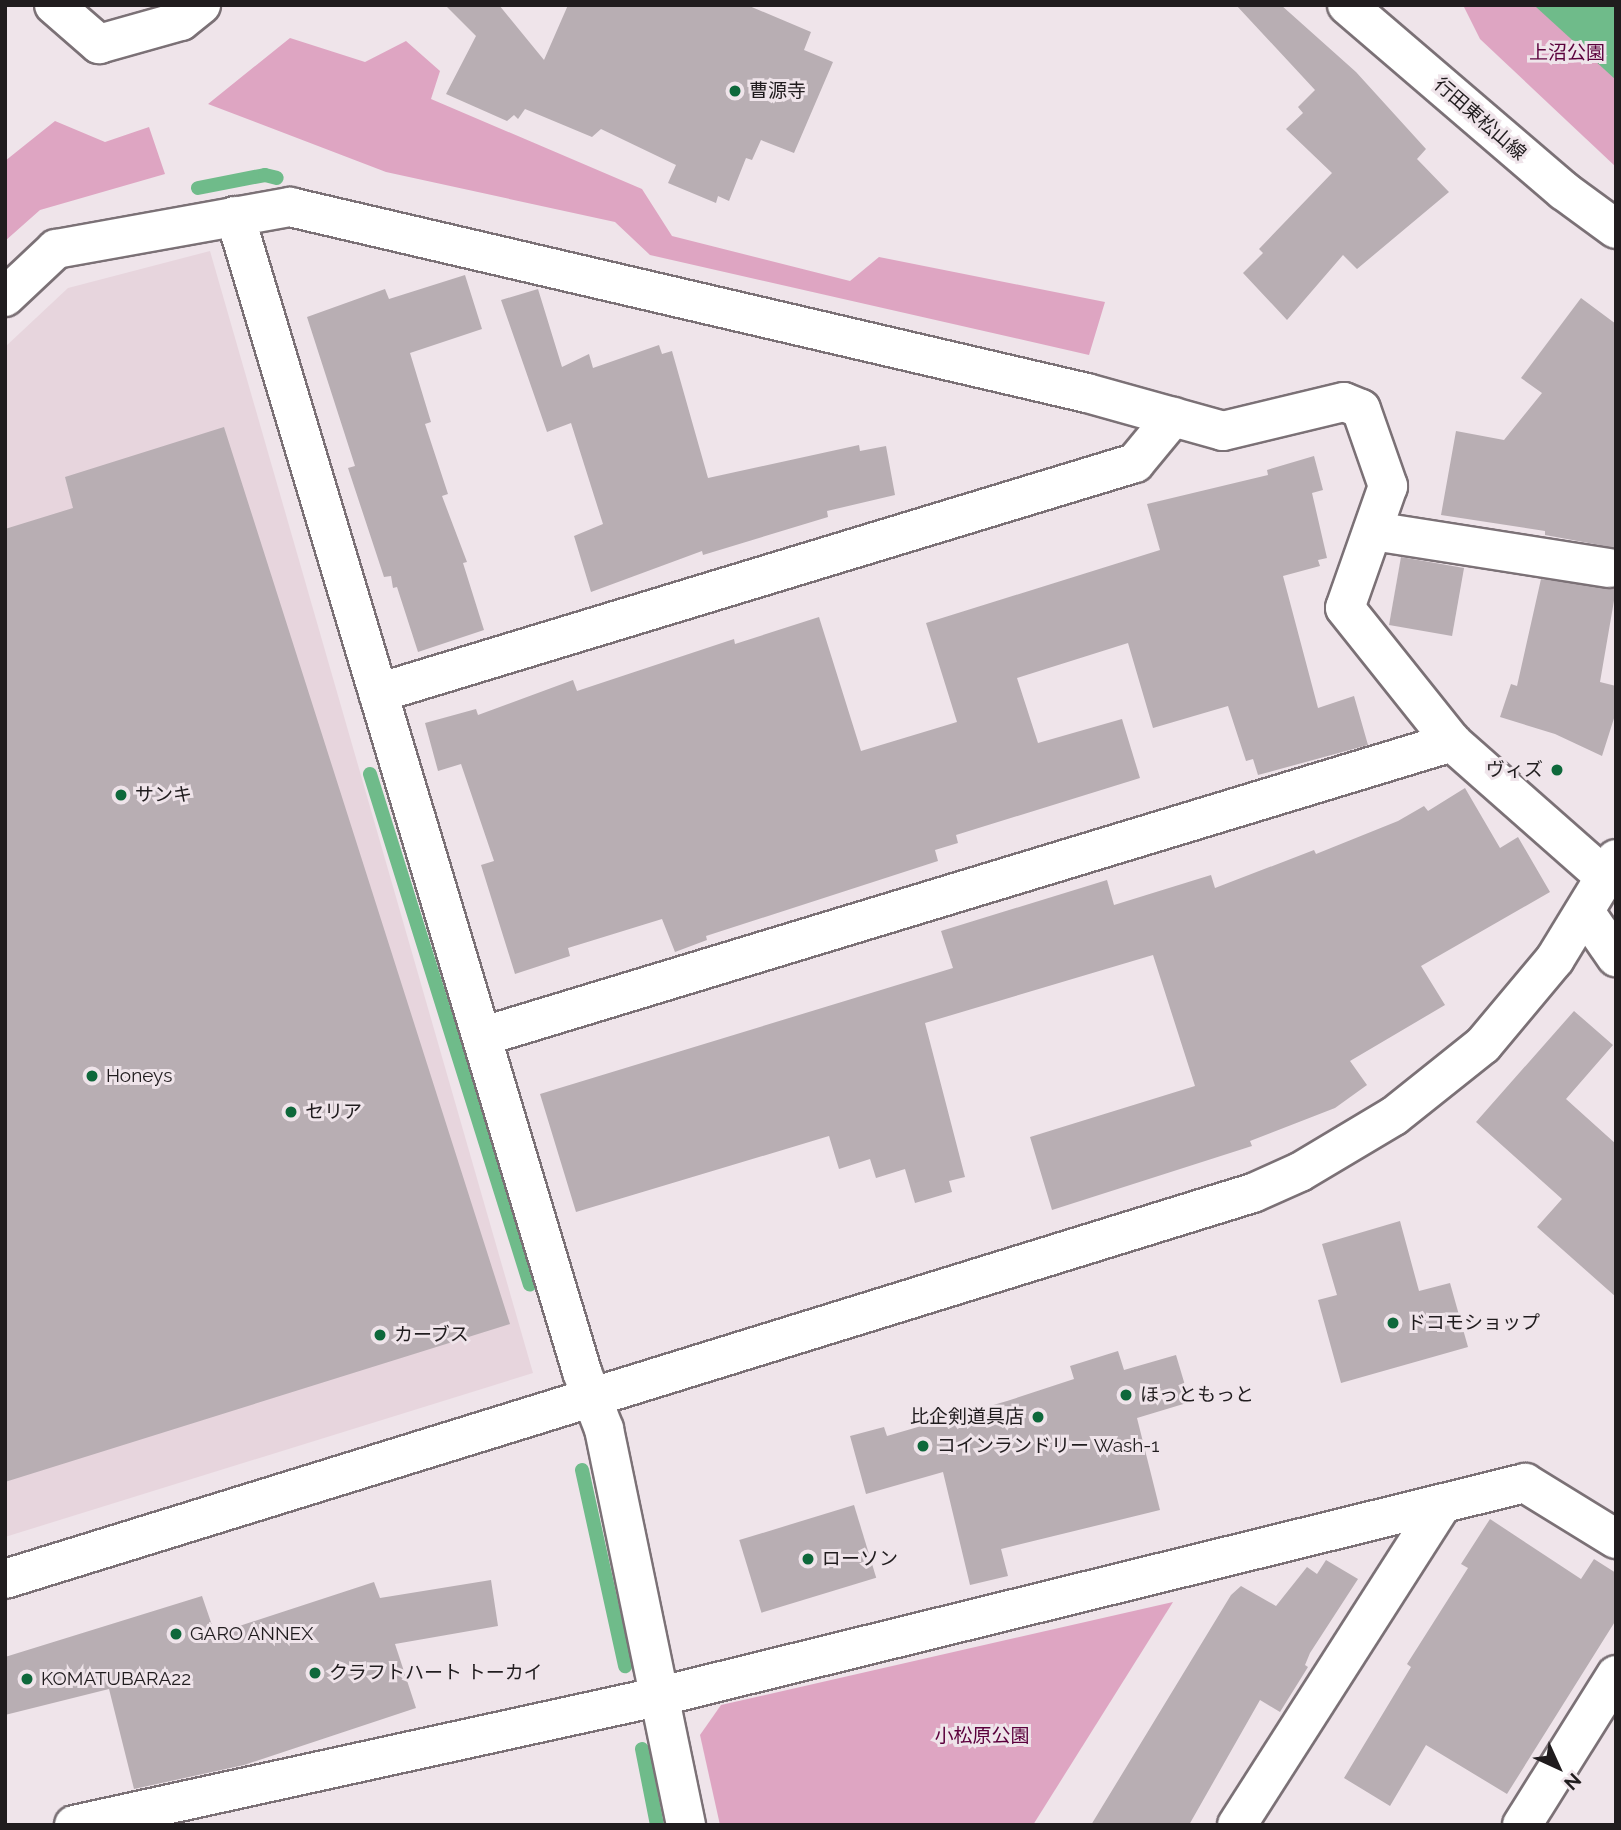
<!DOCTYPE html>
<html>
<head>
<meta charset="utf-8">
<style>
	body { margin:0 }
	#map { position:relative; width:1621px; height:1830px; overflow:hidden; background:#efe4ea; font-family:Raleway,"Noto Sans JP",sans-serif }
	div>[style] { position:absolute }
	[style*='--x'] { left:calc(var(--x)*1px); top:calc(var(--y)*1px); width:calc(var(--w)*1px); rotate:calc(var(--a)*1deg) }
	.built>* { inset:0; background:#e7d5dd }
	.green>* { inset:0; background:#dea5c2 }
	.water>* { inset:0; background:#6fbb8a }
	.stream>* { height:14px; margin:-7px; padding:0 7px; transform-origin:7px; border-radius:7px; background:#6fbb8a }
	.building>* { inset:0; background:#b8aeb3; transform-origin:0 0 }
	.roads { filter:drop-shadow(2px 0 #7b7176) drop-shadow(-2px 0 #7b7176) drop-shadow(0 2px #7b7176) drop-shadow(0 -2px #7b7176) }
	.minor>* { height:38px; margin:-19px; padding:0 19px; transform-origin:19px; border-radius:19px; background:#fff }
	.major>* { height:38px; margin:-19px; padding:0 19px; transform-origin:19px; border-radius:19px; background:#fff }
	.dots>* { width:19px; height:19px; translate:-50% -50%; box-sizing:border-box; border:4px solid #efe4ea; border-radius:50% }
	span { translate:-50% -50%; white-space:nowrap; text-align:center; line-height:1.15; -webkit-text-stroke:6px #efe4ea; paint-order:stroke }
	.park-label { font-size:19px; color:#5b003c }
	.poi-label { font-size:19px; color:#201c1e }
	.left { translate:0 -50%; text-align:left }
	.right { translate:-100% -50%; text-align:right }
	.street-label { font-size:19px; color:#201c1e }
	.frame { position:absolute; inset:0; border:7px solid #201c1e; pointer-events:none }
	.north { position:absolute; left:1523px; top:1732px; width:70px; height:70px; -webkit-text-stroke:5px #efe4ea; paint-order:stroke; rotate:135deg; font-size:19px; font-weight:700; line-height:28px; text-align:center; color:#201c1e }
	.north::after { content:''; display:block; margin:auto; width:24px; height:32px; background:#201c1e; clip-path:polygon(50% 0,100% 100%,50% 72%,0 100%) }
</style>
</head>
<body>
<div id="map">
	<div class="built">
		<i style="clip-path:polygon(210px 251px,533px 1373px,5px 1537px,5px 347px,68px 288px)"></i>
	</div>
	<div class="green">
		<i style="clip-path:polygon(1463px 5px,1616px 5px,1616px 167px,1480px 39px)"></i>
		<i style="clip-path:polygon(290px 38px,365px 62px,406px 41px,440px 71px,431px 99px,642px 189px,672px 236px,850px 281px,879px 257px,1105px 302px,1089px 355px,650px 255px,615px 222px,386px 172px,208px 104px)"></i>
		<i style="clip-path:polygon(55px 121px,105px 142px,149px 127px,165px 174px,40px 210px,5px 241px,5px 161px)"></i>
		<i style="clip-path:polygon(1173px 1602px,1033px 1825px,720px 1825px,700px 1735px,721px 1705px)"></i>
	</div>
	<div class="water">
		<i style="clip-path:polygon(1534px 5px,1616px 5px,1616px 80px,1536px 7px)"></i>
	</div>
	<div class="stream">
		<i style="--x:198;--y:188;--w:68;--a:-11"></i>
		<i style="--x:265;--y:175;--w:12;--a:14"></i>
		<i style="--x:370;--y:774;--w:535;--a:72.61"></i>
		<i style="--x:582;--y:1470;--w:201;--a:77.6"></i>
		<i style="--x:642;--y:1749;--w:77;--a:78.8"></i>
	</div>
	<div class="building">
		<i style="clip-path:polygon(445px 5px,499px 5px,544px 60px,568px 5px,747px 5px,811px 32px,804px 50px,833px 62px,794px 153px,761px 140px,752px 160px,746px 158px,729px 201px,718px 196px,716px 203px,668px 183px,676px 165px,601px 129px,592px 137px,525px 109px,518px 119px,514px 115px,507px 121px,446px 94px,476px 36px)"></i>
		<i style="clip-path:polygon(1236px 5px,1281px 5px,1356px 72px,1426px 149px,1417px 159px,1449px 192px,1357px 269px,1343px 255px,1287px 320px,1243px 273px,1263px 253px,1259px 249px,1332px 173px,1286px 129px,1303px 113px,1298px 107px,1315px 90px)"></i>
		<i style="clip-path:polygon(465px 275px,482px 329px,410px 353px,431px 422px,425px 424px,448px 494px,442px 496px,467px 562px,463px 563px,484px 630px,418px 652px,397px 587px,393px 588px,391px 576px,384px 577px,348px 468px,355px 466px,307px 317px,385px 289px,389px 299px)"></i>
		<i style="clip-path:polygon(538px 289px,562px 367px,589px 354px,593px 368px,659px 345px,662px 354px,672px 351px,708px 478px,859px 445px,860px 451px,886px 446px,895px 495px,827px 511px,828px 517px,703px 555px,702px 551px,591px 592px,574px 536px,603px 524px,571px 423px,547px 432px,501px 300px)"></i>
		<i style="clip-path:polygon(1581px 298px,1616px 324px,1616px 548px,1545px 535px,1545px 531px,1441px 515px,1456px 431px,1504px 440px,1542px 393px,1521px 378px)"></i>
		<i style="clip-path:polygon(224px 427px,510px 1324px,5px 1482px,5px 529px,73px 508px,65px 477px)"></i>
		<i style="clip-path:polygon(1314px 456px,1323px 490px,1312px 493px,1327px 558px,1318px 560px,1320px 566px,1283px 576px,1318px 708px,1354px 696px,1368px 745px,1258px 775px,1253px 759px,1246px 761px,1228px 706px,1153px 728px,1128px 643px,1017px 678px,1038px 743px,1122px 719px,1140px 778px,956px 835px,958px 843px,935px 850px,938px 861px,706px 936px,707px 940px,675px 952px,662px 919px,568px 948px,570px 956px,515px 974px,481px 865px,494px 861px,461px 764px,438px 771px,425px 723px,476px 709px,478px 715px,573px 680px,577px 691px,734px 639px,735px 644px,819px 617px,861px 751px,957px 722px,926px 623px,1160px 550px,1147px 504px,1268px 475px,1267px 470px)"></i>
		<i style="left:1401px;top:557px;width:64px;height:69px;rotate:10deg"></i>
		<i style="clip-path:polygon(1541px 579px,1616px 589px,1600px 682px,1616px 686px,1616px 712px,1602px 756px,1555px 734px,1500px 717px,1511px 684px,1517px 686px)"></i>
		<i style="clip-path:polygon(1465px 788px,1500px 848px,1518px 837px,1550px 892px,1421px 966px,1445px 1005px,1350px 1061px,1367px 1085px,1335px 1108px,1250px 1141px,1252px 1146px,1052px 1210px,1030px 1137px,1195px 1086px,1153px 955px,925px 1023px,965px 1177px,949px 1181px,952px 1192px,915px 1203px,905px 1169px,876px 1178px,870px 1159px,839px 1169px,829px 1136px,576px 1212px,540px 1094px,953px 968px,941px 931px,1107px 880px,1114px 905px,1211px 875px,1215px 888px,1314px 850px,1316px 854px,1398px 821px,1424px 806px,1428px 811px)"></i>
		<i style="clip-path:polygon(1574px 1011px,1613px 1045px,1566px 1099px,1616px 1144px,1616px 1297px,1537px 1227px,1562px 1199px,1476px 1122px)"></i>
		<i style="clip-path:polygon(1400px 1221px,1419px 1291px,1450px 1283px,1468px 1347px,1341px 1383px,1318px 1300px,1337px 1295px,1322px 1244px)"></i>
		<i style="clip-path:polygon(1118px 1351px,1124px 1370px,1176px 1355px,1190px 1402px,1137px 1418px,1160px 1510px,1001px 1549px,1008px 1576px,970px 1585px,943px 1472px,866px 1494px,850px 1436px,884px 1427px,887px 1436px,1007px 1401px,1074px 1379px,1070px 1366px)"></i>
		<i style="left:854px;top:1505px;width:76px;height:120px;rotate:73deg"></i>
		<i style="clip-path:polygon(1490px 1519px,1581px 1579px,1594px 1559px,1616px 1573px,1616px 1620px,1507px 1794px,1426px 1745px,1390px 1806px,1344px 1778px,1411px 1667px,1407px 1664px,1468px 1568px,1461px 1564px)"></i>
		<i style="clip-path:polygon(1326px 1560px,1358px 1579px,1310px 1653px,1305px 1665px,1308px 1667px,1280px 1712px,1260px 1700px,1189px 1825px,1091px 1825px,1231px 1595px,1241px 1586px,1276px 1606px,1307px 1567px,1317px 1574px)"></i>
		<i style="clip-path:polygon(491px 1580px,498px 1626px,395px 1644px,416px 1708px,244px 1765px,134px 1789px,109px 1689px,5px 1715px,5px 1657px,202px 1596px,215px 1634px,374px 1582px,380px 1598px)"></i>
	</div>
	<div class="roads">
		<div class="minor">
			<i style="--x:54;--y:5;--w:60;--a:40.9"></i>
			<i style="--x:99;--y:44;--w:85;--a:-15.7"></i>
			<i style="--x:181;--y:21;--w:26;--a:-39"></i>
			<i style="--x:235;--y:216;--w:1207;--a:73.29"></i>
			<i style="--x:582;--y:1372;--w:61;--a:68.9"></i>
			<i style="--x:604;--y:1429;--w:404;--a:78.3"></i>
			<i style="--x:5;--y:297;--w:70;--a:-43.3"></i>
			<i style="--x:56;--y:249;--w:238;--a:-10.2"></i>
			<i style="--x:290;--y:207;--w:818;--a:13.14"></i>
			<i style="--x:1087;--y:393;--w:141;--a:15.6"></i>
			<i style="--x:1223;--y:431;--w:124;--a:-13.5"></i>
			<i style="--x:1344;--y:402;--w:18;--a:22"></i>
			<i style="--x:1361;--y:409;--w:82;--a:70.7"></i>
			<i style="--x:1388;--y:486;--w:129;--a:109.4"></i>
			<i style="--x:1345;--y:608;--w:171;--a:51.4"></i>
			<i style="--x:1452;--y:742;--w:205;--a:41.4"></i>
			<i style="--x:1373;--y:531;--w:239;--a:8.9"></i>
			<i style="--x:378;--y:693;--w:791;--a:-16.9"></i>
			<i style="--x:1135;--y:463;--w:60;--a:-50.4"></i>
			<i style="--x:1585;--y:912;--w:55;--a:55.4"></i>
			<i style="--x:484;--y:1036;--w:1012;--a:-16.89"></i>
			<i style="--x:5;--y:1579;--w:1306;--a:-17.19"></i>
			<i style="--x:1253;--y:1193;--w:51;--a:-24.1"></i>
			<i style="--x:1300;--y:1172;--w:109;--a:-30.8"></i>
			<i style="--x:1394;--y:1116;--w:114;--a:-38.6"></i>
			<i style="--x:1483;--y:1045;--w:112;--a:-50.1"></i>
			<i style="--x:1555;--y:959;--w:117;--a:-58.6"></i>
			<i style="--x:74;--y:1825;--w:601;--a:-12.39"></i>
			<i style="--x:661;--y:1696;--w:890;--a:-13.85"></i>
			<i style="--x:1525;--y:1483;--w:107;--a:31.6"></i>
			<i style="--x:1237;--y:1825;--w:380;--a:-57.4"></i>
			<i style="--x:1522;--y:1825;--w:177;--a:-57.9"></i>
		</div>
		<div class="major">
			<i style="--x:1347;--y:5;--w:286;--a:40.6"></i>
			<i style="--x:1564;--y:191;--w:64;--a:36.2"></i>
		</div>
	</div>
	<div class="dots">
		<i style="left:735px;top:91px;background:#0e683b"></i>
		<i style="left:1557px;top:770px;background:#0e683b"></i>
		<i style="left:121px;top:795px;background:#0e683b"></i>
		<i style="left:92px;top:1076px;background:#0e683b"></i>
		<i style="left:291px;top:1112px;background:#0e683b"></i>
		<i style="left:1393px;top:1323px;background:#0e683b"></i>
		<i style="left:380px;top:1335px;background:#0e683b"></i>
		<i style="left:1126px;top:1395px;background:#0e683b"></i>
		<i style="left:1038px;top:1417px;background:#0e683b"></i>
		<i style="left:923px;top:1446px;background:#0e683b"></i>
		<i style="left:808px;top:1559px;background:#0e683b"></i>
		<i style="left:176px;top:1634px;background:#0e683b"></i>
		<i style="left:315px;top:1673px;background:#0e683b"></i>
		<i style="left:27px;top:1679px;background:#0e683b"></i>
	</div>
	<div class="park-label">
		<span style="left:1567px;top:53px">上沼公園</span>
		<span style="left:982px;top:1736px">小松原公園</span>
	</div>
	<div class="poi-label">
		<span class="left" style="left:749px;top:91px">曹源寺</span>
		<span class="right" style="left:1543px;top:770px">ヴィズ</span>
		<span class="left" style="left:135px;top:795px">サンキ</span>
		<span class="left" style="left:106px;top:1076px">Honeys</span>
		<span class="left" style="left:305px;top:1112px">セリア</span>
		<span class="left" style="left:1407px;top:1323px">ドコモショップ</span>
		<span class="left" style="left:394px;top:1335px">カーブス</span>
		<span class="left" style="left:1140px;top:1395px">ほっともっと</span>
		<span class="right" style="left:1024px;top:1417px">比企剣道具店</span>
		<span class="left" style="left:937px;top:1446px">コインランドリー Wash-1</span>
		<span class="left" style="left:822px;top:1559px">ローソン</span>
		<span class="left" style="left:190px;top:1634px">GARO ANNEX</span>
		<span class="left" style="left:329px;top:1673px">クラフトハート トーカイ</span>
		<span class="left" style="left:41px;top:1679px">KOMATUBARA22</span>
	</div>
	<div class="street-label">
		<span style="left:1480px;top:119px;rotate:41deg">行田東松山線</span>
	</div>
	<div class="frame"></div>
	<div class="north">N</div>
</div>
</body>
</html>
